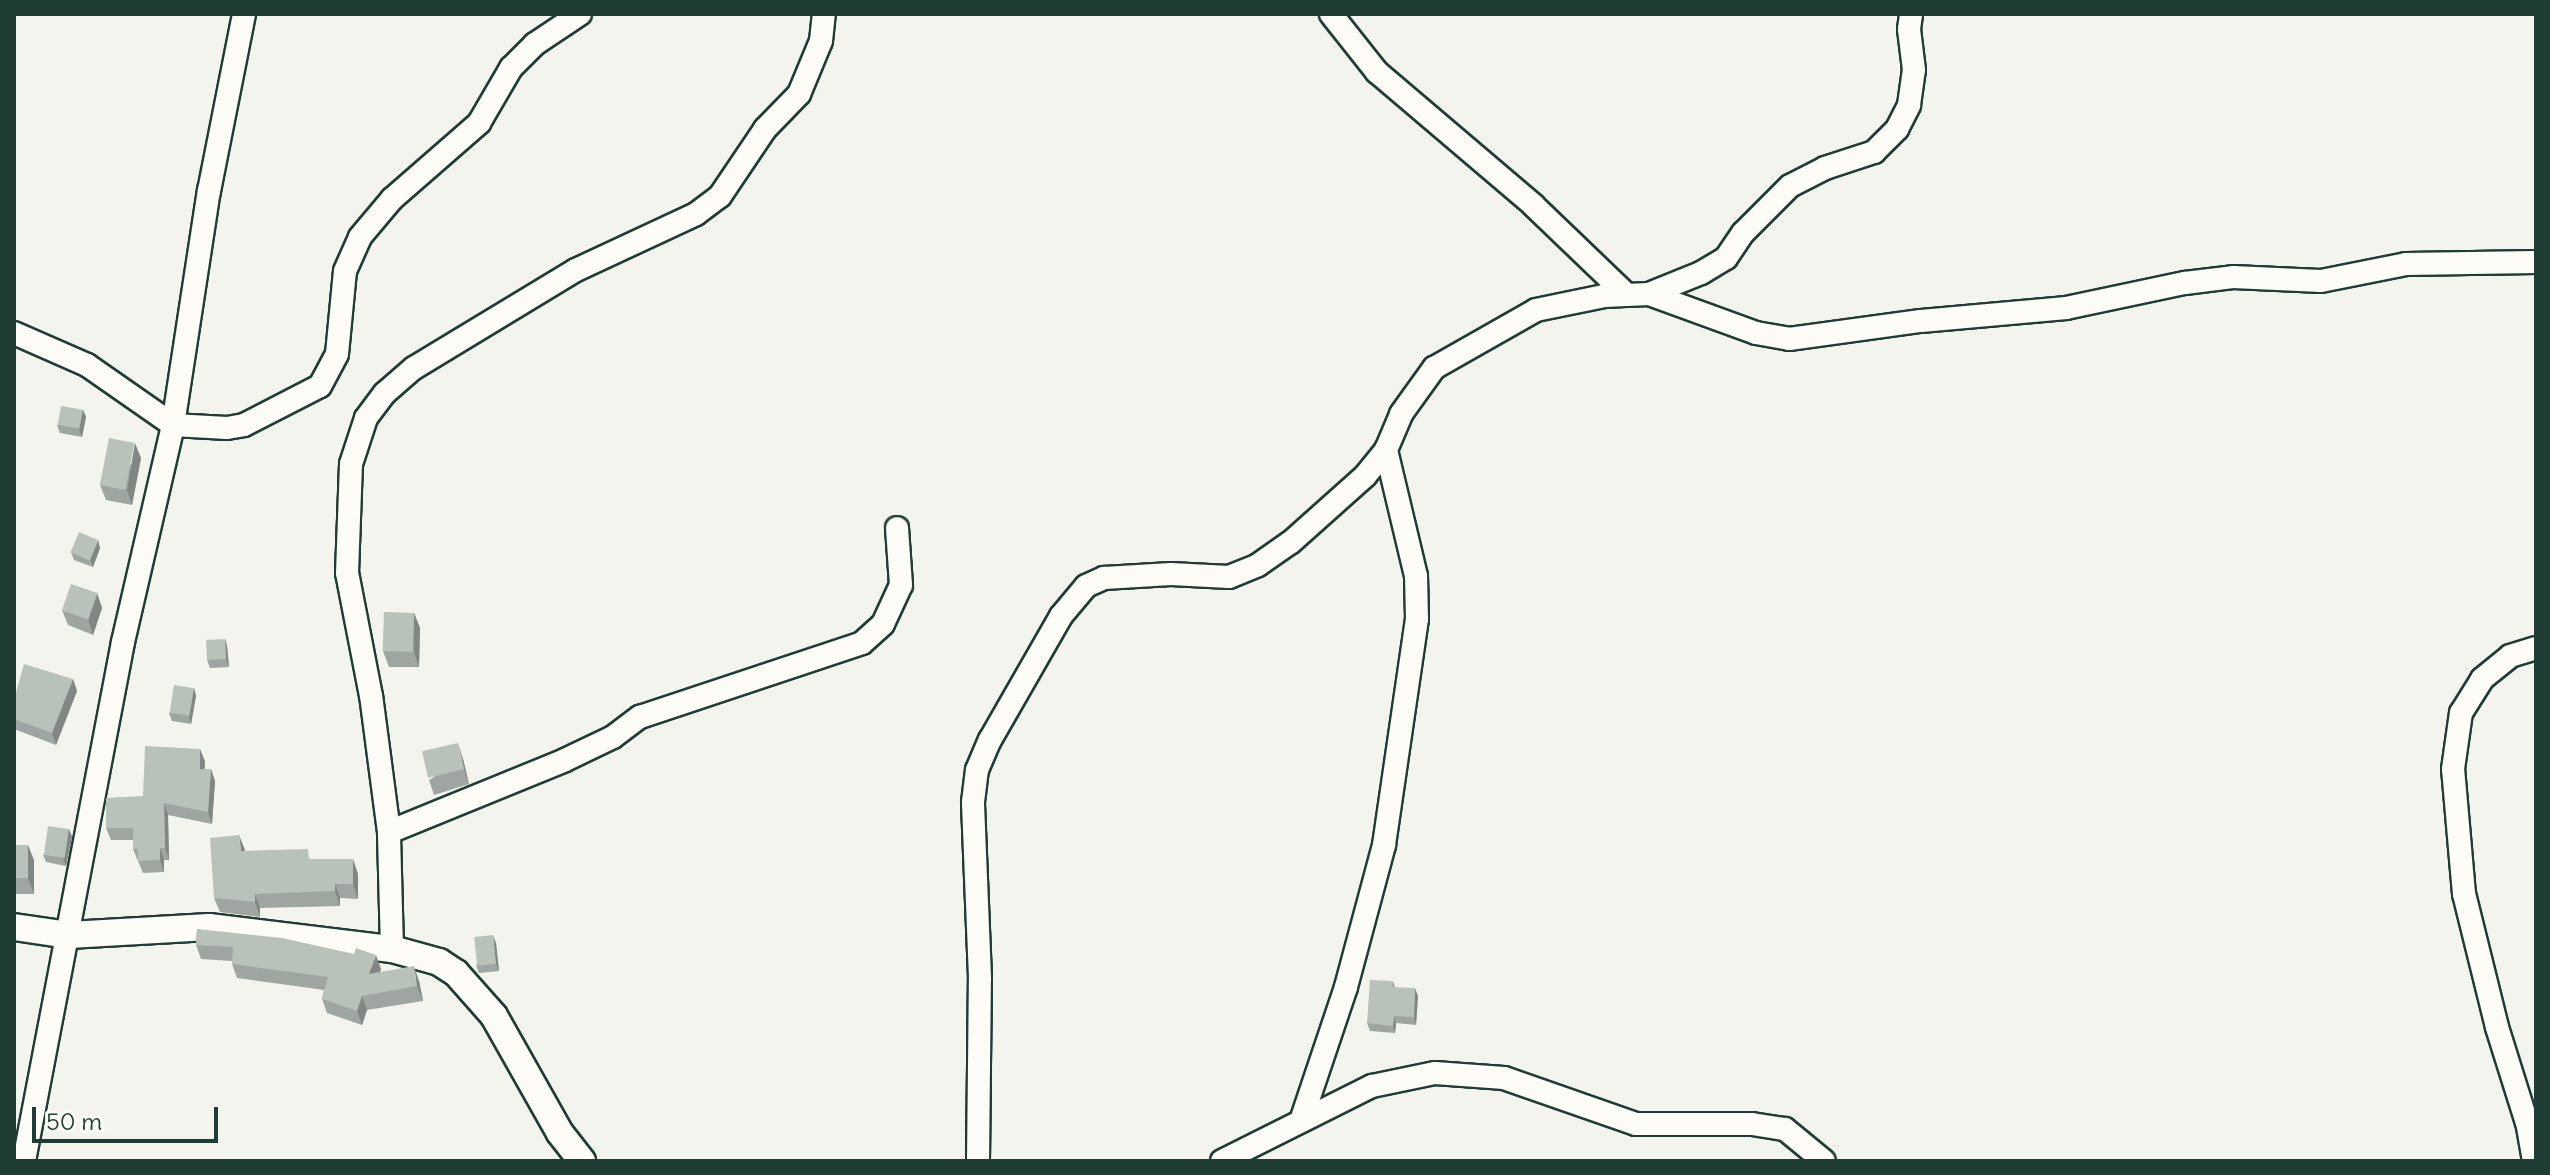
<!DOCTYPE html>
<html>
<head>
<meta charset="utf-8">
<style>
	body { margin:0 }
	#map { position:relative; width:2550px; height:1175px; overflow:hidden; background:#f4f4ef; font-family:Delius,sans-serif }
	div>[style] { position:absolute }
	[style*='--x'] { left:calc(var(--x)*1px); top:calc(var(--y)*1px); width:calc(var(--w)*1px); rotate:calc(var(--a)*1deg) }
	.roads { filter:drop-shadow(2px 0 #1f3d34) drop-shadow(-2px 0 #1f3d34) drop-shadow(0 2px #1f3d34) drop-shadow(0 -2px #1f3d34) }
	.minor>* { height:22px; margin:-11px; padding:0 11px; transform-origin:11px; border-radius:11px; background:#fdfcf7 }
	.tertiary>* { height:26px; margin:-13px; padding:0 13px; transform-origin:13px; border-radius:13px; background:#fdfcf7 }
	.wall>* { inset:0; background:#9fa6a1 }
	.shaded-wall>* { inset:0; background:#828783 }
	.building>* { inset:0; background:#b9c1bb; transform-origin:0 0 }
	span { translate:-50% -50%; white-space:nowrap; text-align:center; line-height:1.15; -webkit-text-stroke:7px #fdfcf7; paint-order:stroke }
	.frame { position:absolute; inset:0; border:16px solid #1f3d34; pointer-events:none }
	.scale { position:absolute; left:32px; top:1107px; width:186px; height:36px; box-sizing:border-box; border:4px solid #1f3d34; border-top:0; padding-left:10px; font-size:24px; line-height:28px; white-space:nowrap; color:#1f3d34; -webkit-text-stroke:6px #fdfcf7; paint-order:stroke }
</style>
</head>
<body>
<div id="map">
	<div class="roads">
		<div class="minor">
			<i style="--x:1331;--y:14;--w:74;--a:51.6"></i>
			<i style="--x:1377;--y:72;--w:205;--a:40.4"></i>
			<i style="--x:1533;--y:205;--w:130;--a:43.8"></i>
			<i style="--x:1649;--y:294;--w:56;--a:-22"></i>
			<i style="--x:1701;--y:273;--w:29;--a:-31"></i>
			<i style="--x:1726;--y:258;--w:30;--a:-56"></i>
			<i style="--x:1743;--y:233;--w:66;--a:-45"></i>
			<i style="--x:1790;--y:186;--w:39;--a:-27"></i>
			<i style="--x:1825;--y:168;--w:52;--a:-18.1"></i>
			<i style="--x:1874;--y:152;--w:33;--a:-45"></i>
			<i style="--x:1897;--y:129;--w:27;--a:-63"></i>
			<i style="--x:1909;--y:105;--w:35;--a:-82"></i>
			<i style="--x:1914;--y:70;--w:41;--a:-97"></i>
			<i style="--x:1909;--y:29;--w:15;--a:-82"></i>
			<i style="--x:14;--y:333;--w:80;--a:23.7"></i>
			<i style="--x:87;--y:365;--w:105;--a:34.9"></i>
			<i style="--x:173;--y:425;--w:54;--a:3.2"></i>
			<i style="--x:227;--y:428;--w:17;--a:-10"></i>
			<i style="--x:244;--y:425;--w:85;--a:-27.2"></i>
			<i style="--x:320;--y:386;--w:36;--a:-62"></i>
			<i style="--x:337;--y:354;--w:83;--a:-84.5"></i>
			<i style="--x:345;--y:271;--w:37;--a:-66"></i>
			<i style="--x:360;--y:237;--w:50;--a:-49.9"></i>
			<i style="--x:392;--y:199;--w:116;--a:-41.1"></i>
			<i style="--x:479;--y:123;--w:64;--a:-59.8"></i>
			<i style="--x:511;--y:68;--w:34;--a:-45"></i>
			<i style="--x:535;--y:44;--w:54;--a:-33.7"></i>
			<i style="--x:389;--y:832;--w:190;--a:-22.2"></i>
			<i style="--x:565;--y:760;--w:53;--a:-25.6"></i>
			<i style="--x:613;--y:737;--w:34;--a:-37"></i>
			<i style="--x:640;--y:717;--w:234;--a:-18.4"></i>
			<i style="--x:862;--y:643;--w:28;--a:-42"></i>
			<i style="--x:883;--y:624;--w:43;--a:-65.2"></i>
			<i style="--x:901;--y:585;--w:57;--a:-94"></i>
			<i style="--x:392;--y:949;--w:117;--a:-91.5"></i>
			<i style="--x:389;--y:832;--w:137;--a:-97.5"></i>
			<i style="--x:371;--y:696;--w:125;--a:-101"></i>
			<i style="--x:347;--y:573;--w:109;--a:-87.9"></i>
			<i style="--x:351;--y:464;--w:48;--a:-71.9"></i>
			<i style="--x:366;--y:418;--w:31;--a:-53"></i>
			<i style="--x:385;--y:393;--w:38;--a:-41"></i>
			<i style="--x:414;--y:368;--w:189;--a:-31.2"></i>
			<i style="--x:576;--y:270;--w:132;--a:-25"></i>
			<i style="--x:696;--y:214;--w:30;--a:-37"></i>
			<i style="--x:720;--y:196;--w:81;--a:-56.1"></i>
			<i style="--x:765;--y:129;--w:49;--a:-45.8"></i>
			<i style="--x:799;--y:94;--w:57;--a:-67.5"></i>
			<i style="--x:821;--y:41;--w:27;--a:-84"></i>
			<i style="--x:1301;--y:1121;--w:141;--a:-71.4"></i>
			<i style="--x:1346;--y:987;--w:147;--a:-75"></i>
			<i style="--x:1384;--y:845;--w:228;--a:-81.7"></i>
			<i style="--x:1417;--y:619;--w:43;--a:-91.3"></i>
			<i style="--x:1416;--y:576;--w:130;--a:-103.4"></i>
			<i style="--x:24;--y:1161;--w:528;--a:-79.2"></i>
			<i style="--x:123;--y:642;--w:223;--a:-77"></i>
			<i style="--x:173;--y:425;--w:237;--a:-81.3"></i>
			<i style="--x:209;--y:191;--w:180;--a:-78.8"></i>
			<i style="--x:978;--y:1161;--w:183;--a:-89.4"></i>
			<i style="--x:980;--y:978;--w:176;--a:-92.3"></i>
			<i style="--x:973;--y:802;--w:32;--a:-83"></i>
			<i style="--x:977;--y:770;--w:33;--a:-67"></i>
			<i style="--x:990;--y:740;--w:143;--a:-60.2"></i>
			<i style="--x:1061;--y:616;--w:39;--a:-50"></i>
			<i style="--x:1086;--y:586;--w:20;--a:-24"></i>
			<i style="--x:1104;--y:578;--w:67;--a:-3.4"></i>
			<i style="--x:1171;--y:574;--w:58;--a:3"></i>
			<i style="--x:1229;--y:577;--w:31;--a:-22"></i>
			<i style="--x:1258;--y:565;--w:39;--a:-35"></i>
			<i style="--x:1290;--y:543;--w:101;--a:-41.8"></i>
			<i style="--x:1365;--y:476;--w:33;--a:-51"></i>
			<i style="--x:1386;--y:450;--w:39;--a:-67"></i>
			<i style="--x:1401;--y:414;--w:57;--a:-54.3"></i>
			<i style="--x:1434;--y:368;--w:117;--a:-29.6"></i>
			<i style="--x:1536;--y:310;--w:69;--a:-11.6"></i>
			<i style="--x:1604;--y:296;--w:45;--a:-2.5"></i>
			<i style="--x:1649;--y:294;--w:114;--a:20"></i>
			<i style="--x:1756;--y:333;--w:34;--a:10"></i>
			<i style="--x:1789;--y:339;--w:133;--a:-7.8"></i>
			<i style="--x:1921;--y:321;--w:146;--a:-5.1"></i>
			<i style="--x:2066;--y:308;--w:122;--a:-11.9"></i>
			<i style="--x:2185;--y:283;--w:48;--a:-7.1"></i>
			<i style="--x:2233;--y:277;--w:88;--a:2.6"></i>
			<i style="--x:2321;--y:281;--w:87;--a:-11.3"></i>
			<i style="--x:2406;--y:264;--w:130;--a:-0.9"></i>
			<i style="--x:1222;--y:1161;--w:168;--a:-26.6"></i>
			<i style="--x:1372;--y:1086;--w:64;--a:-11.7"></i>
			<i style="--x:1435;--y:1073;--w:69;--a:4.1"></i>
			<i style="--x:1504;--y:1078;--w:140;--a:19.2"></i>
			<i style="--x:1636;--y:1124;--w:116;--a:0"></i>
			<i style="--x:1752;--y:1124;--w:33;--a:9"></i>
			<i style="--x:1785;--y:1129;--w:50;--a:39.4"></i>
			<i style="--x:2534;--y:1161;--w:39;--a:-100"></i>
			<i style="--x:2527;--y:1123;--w:101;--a:-107.4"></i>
			<i style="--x:2497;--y:1027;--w:137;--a:-103.9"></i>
			<i style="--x:2464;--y:894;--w:125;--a:-95"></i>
			<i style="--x:2453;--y:769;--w:57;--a:-81.9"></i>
			<i style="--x:2461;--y:713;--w:40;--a:-58"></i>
			<i style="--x:2482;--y:679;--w:36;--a:-39"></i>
			<i style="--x:2510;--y:656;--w:27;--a:-17"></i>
		</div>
		<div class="tertiary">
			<i style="--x:14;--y:927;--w:56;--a:8.3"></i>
			<i style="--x:69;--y:935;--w:140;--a:-3.3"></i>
			<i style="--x:209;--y:927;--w:184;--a:6.9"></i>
			<i style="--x:392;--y:949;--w:49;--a:15.5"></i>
			<i style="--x:439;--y:962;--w:20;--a:33"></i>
			<i style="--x:456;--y:973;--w:57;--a:48.5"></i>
			<i style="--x:494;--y:1016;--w:134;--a:60.6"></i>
			<i style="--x:560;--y:1133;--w:36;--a:52"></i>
		</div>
	</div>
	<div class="wall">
		<i style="clip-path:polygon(83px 410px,86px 417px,82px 437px,60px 433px,57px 425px)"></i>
		<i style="clip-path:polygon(141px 458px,132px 505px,106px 500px,100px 485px)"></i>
		<i style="clip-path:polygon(98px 540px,100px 548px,93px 567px,74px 560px,71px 552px)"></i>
		<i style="clip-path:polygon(97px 593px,102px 608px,93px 635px,68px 625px,62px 610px)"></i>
		<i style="clip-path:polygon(414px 613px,420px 628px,419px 667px,389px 667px,383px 651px)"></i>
		<i style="clip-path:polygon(225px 639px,227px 646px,229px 667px,210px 668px,207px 660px)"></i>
		<i style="clip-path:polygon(73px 679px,77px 691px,56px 745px,14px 729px,14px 700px)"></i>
		<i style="clip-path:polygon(194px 688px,196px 696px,191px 724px,172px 721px,169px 713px)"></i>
		<i style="clip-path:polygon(463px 759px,469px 784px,434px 795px,429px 780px)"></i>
		<i style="clip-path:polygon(205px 761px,204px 769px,211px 769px,215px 781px,212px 824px,168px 815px,169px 860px,164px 860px,164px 872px,143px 873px,133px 849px,133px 840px,111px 840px,106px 828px,143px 796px)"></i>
		<i style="clip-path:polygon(69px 829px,72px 837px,66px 866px,46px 862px,43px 855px)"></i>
		<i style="clip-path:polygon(14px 845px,34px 860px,34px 894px,14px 894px)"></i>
		<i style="clip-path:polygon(245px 851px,312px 859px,358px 874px,358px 899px,340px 898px,340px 906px,260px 908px,260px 917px,220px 912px,214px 898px)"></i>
		<i style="clip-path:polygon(197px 929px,381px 969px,380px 972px,419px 981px,423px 1001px,367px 1010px,362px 1025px,327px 1013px,322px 999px,324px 990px,237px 978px,232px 964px,232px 961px,201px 959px,196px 945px)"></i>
		<i style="clip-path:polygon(496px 943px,499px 971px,479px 973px,476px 965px)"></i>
		<i style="clip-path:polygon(1393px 981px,1395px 987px,1418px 996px,1416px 1025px,1396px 1023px,1395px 1033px,1370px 1031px,1367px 1023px)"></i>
	</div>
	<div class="shaded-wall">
		<i style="clip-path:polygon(83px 410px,86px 417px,82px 437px,79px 429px)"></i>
		<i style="clip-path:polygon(135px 443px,141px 458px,132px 505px,127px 490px)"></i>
		<i style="clip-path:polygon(98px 540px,100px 548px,93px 567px,90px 559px)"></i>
		<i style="clip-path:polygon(97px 593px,102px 608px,93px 635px,88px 619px)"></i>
		<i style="clip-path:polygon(414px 613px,420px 628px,419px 667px,414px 652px)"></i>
		<i style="clip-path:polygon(225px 639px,227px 646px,229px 667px,226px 659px)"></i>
		<i style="clip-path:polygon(73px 679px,77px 691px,56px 745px,52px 733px)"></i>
		<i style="clip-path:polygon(194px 688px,196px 696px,191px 724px,189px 717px)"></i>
		<i style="clip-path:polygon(458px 743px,463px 759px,469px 784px,464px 769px)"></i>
		<i style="clip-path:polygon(200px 749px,205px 761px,204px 781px,200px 769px)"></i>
		<i style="clip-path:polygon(211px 769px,215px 781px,212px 824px,208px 812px)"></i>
		<i style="clip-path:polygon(164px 803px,168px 815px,169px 860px,165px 848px)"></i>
		<i style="clip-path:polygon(69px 829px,72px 837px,66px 866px,63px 858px)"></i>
		<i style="clip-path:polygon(239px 835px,245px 850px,246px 866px,241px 851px)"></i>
		<i style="clip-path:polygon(28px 845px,34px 860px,34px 894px,28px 878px)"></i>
		<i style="clip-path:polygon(160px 848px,164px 860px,164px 872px,160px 860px)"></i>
		<i style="clip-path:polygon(353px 859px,358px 874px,358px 899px,353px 884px)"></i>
		<i style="clip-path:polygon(335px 884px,340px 898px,340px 906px,335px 891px)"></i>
		<i style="clip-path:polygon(255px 894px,260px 908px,260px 917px,255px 902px)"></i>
		<i style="clip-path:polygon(493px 935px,496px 943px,499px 971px,496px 964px)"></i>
		<i style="clip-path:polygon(376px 955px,381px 969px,374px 988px,369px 974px)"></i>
		<i style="clip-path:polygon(414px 966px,419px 981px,423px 1001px,417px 986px)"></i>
		<i style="clip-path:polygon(1415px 988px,1418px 996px,1416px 1025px,1414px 1017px)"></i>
		<i style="clip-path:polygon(362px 996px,367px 1010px,362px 1025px,357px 1011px)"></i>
		<i style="clip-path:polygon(1394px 1016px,1396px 1023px,1395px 1033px,1393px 1026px)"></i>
	</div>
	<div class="building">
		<i style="left:61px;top:406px;width:22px;height:19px;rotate:10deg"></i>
		<i style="left:109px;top:438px;width:26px;height:48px;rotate:11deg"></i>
		<i style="left:79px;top:532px;width:21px;height:22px;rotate:23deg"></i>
		<i style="left:71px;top:584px;width:28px;height:28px;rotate:19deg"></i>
		<i style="left:384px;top:612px;width:30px;height:39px;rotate:2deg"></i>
		<i style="left:225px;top:639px;width:20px;height:19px;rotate:87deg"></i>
		<i style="clip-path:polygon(24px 664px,73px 679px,52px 733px,14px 719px,14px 700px)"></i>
		<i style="left:174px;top:685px;width:20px;height:28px;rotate:9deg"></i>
		<i style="left:458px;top:743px;width:27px;height:37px;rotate:77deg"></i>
		<i style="clip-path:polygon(145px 746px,200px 749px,200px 769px,211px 769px,208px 812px,164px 803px,165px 848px,160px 848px,160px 860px,138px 861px,138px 849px,133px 849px,133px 828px,106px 828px,106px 798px,143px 796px)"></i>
		<i style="left:48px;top:826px;width:21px;height:29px;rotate:8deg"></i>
		<i style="clip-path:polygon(239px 835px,241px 851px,308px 849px,309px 859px,353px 859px,353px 884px,335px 884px,335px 891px,255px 894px,255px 902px,214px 898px,210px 838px)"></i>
		<i style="left:14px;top:845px;width:14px;height:33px"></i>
		<i style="clip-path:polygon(197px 929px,282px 938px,354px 954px,356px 948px,376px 955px,369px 974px,414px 966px,417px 986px,362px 996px,357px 1011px,322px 999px,328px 977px,232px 964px,233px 947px,196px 945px)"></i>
		<i style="left:493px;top:935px;width:29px;height:19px;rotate:84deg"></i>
		<i style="clip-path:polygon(1370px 980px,1393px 981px,1392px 987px,1415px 988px,1414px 1017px,1394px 1016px,1393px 1026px,1367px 1023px)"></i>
	</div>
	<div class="frame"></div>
	<div class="scale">50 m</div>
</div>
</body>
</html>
